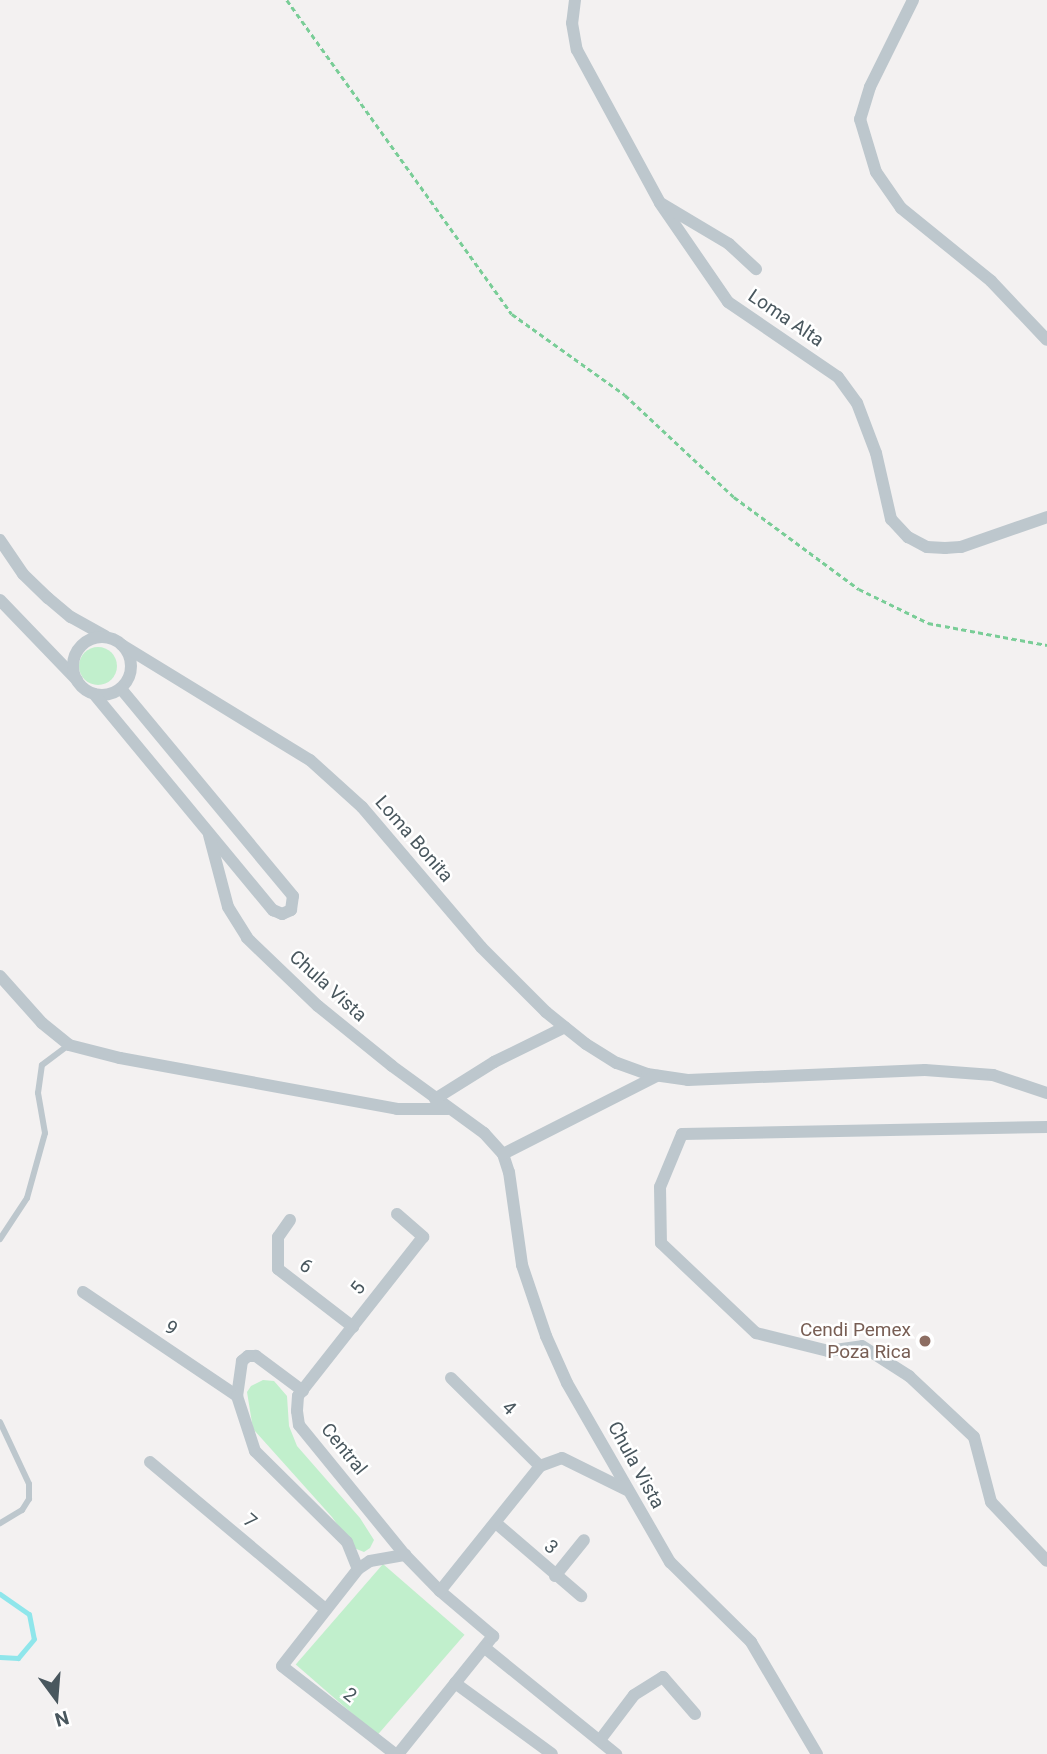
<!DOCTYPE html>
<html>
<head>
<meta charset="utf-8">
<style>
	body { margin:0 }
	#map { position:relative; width:1047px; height:1754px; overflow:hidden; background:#f3f1f1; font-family:Roboto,sans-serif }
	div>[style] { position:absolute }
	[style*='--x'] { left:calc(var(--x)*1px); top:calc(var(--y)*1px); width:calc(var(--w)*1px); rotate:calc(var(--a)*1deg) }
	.green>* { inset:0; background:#c1efcc; transform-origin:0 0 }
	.round { border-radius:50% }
	.stream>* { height:5px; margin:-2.5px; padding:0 2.5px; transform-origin:2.5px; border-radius:2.5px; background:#8fe6eb }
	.path>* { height:2.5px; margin-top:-1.25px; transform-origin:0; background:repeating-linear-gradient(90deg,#79cd97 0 5px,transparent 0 8.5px) }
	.lane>* { height:6px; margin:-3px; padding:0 3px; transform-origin:3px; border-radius:3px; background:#bdc7cd }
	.street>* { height:12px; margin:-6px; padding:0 6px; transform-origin:6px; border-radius:6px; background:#bdc7cd }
	.street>.ring { margin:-6px; padding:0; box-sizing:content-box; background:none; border:12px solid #bdc7cd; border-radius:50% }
	.dots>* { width:19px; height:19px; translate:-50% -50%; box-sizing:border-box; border:4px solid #fff; border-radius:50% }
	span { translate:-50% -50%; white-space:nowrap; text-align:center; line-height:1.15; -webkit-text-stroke:5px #fff; paint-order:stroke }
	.street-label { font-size:19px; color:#49575e }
	.education-label { font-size:19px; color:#785e54 }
	.right { translate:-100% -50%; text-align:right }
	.north { position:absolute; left:21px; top:1663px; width:70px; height:70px; -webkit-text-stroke:5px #fff; paint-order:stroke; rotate:164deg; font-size:19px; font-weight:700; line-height:28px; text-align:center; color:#49575e }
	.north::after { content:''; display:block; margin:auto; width:24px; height:32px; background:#49575e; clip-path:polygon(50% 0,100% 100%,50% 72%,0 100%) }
</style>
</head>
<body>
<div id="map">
	<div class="green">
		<i class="round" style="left:79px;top:647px;width:38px;height:38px"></i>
		<i style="clip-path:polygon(263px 1380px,274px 1381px,287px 1396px,289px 1426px,297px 1446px,360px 1518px,374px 1540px,370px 1548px,364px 1552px,354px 1548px,332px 1517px,253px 1429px,247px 1392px,251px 1386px)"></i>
		<i style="left:383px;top:1564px;width:108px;height:133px;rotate:41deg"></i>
	</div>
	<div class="stream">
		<i style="--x:0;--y:1594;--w:35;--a:35"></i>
		<i style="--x:29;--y:1614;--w:25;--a:79"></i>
		<i style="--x:34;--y:1639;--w:25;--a:130"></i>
		<i style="--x:18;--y:1658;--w:18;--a:-177"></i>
	</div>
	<div class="path">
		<i style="--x:287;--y:0;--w:386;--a:54.4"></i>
		<i style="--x:512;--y:314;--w:139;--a:35.6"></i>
		<i style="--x:625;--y:395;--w:149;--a:43.1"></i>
		<i style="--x:734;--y:497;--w:155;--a:36.4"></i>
		<i style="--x:859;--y:589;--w:77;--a:26.2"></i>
		<i style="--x:928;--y:623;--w:121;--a:10.5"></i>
	</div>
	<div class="lane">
		<i style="--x:0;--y:1239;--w:49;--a:-56.6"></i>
		<i style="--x:27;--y:1198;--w:67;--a:-74.5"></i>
		<i style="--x:45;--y:1133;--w:41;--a:-99.9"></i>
		<i style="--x:38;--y:1093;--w:28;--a:-82"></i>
		<i style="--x:42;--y:1065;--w:34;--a:-37"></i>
		<i style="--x:0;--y:1422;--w:68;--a:64.9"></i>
		<i style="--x:29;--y:1484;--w:15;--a:90"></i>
		<i style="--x:29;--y:1499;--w:13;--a:122"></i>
		<i style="--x:22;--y:1510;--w:26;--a:149"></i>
	</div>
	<div class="street">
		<i style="--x:575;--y:0;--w:23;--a:97"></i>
		<i style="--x:572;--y:23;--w:27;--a:80"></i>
		<i style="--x:577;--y:50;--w:174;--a:61.5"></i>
		<i style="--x:660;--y:203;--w:120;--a:55.5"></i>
		<i style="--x:728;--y:302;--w:133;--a:34.3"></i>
		<i style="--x:838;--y:377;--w:32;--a:54"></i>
		<i style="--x:857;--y:403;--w:53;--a:69.2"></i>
		<i style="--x:876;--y:453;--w:68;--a:77.2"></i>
		<i style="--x:891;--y:519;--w:25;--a:47"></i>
		<i style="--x:908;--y:537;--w:21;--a:28"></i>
		<i style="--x:927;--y:547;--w:18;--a:3"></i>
		<i style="--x:945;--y:548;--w:16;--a:-4"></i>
		<i style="--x:961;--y:547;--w:91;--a:-19.2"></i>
		<i style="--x:913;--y:0;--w:97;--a:116.3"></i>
		<i style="--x:870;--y:87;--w:34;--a:107"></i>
		<i style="--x:860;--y:119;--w:55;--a:73.2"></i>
		<i style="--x:876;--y:172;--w:44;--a:55.2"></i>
		<i style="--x:901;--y:208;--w:116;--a:39"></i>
		<i style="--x:991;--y:281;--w:81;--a:46.5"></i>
		<i style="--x:662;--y:204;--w:78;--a:30.8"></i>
		<i style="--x:729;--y:244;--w:37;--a:43"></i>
		<i style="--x:0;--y:540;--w:41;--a:55.9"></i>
		<i style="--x:23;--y:574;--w:35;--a:44"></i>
		<i style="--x:48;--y:598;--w:30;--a:40"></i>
		<i style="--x:71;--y:617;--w:39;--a:29"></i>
		<i style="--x:0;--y:600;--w:111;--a:46.1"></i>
		<i class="ring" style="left:73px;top:637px;width:46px;height:46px"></i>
		<i style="--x:122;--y:645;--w:220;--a:31.5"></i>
		<i style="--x:310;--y:760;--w:70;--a:42.1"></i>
		<i style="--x:362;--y:807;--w:184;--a:49.6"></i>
		<i style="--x:481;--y:947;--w:92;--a:45"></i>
		<i style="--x:546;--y:1012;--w:51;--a:38.7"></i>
		<i style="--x:586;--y:1044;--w:36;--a:32"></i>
		<i style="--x:617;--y:1063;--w:32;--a:20"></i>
		<i style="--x:647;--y:1074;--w:41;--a:8.3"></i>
		<i style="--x:688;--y:1080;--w:237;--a:-2.4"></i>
		<i style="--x:925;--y:1070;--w:68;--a:4.2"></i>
		<i style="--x:993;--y:1075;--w:57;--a:18.4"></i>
		<i style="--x:94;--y:694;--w:281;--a:50.4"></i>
		<i style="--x:273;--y:910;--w:10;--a:24"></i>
		<i style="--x:282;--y:914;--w:10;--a:-24"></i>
		<i style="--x:291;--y:910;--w:14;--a:-82"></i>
		<i style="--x:293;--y:896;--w:269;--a:-129.7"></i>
		<i style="--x:209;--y:835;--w:74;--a:75.2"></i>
		<i style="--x:228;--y:907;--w:36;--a:58"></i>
		<i style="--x:247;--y:938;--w:98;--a:43.8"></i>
		<i style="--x:318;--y:1006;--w:95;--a:39"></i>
		<i style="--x:392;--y:1066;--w:114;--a:36.1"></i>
		<i style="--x:484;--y:1133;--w:28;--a:48"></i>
		<i style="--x:503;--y:1154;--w:19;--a:72"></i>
		<i style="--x:509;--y:1172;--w:94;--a:82"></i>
		<i style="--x:522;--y:1265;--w:75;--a:71.3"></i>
		<i style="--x:546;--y:1336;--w:51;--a:65.9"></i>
		<i style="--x:567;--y:1383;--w:207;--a:60.1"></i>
		<i style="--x:670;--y:1562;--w:114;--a:44.6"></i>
		<i style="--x:751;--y:1642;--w:130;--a:59.5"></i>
		<i style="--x:0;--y:976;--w:63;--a:48.2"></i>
		<i style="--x:42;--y:1023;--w:35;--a:39"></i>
		<i style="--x:69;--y:1045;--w:53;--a:14.3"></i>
		<i style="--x:120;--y:1058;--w:282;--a:10.4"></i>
		<i style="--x:397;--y:1109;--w:51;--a:0"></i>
		<i style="--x:435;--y:1099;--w:70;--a:-32.1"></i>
		<i style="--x:494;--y:1062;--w:79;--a:-26.2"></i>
		<i style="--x:1047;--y:1127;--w:365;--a:178.9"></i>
		<i style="--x:682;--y:1134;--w:57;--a:112.5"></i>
		<i style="--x:660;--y:1187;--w:56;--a:89"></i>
		<i style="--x:661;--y:1243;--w:131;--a:43.5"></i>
		<i style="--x:756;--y:1333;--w:74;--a:14"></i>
		<i style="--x:828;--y:1351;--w:34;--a:-8"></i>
		<i style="--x:862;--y:1346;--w:56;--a:32.6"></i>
		<i style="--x:909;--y:1376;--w:89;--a:43.2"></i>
		<i style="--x:974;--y:1437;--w:67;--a:75.3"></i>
		<i style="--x:991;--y:1502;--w:81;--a:46.5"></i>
		<i style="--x:503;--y:1154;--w:173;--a:-26.9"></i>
		<i style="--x:397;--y:1214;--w:35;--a:41"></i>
		<i style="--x:423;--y:1237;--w:202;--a:128.2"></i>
		<i style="--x:298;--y:1396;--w:15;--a:94"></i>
		<i style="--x:297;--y:1411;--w:14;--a:82"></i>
		<i style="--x:299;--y:1425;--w:168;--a:50.8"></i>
		<i style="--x:405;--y:1555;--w:50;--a:45.8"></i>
		<i style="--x:440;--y:1591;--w:70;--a:40.3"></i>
		<i style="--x:493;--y:1636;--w:151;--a:128.8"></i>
		<i style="--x:290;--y:1220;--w:21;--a:125"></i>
		<i style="--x:278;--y:1237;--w:32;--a:90"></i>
		<i style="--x:278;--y:1269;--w:95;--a:37.7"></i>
		<i style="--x:83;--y:1292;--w:186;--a:34"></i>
		<i style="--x:451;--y:1378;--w:125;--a:44.7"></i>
		<i style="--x:303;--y:1391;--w:59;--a:-143.3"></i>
		<i style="--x:256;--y:1356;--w:8;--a:180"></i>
		<i style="--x:248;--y:1356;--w:8;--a:140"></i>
		<i style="--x:242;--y:1361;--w:35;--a:98"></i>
		<i style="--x:237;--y:1396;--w:58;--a:71.9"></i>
		<i style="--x:255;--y:1451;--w:129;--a:44.7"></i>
		<i style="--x:347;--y:1542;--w:29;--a:68"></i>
		<i style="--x:150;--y:1462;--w:229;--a:40"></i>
		<i style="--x:497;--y:1524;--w:111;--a:40.6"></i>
		<i style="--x:555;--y:1576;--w:46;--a:-51.1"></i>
		<i style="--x:440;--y:1591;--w:160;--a:-51.3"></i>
		<i style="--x:540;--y:1466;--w:23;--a:-20"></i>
		<i style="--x:562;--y:1458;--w:72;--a:26.2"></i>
		<i style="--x:485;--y:1648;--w:169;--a:39"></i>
		<i style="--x:455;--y:1683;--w:120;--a:36.2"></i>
		<i style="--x:600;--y:1740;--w:56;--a:-52.9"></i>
		<i style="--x:634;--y:1695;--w:34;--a:-32"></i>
		<i style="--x:663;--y:1677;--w:49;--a:49.1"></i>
		<i style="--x:395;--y:1754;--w:143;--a:-142.1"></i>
		<i style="--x:282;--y:1666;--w:123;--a:-51.9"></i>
		<i style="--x:358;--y:1569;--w:14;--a:-34"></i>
		<i style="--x:370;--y:1561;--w:36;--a:-10"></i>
	</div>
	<div class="dots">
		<i style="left:925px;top:1341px;background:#8d6e63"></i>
	</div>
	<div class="street-label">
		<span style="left:786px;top:318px;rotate:34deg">Loma Alta</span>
		<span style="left:414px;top:839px;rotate:49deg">Loma Bonita</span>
		<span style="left:328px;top:986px;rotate:42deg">Chula Vista</span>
		<span style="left:306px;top:1266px;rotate:37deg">6</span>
		<span style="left:358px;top:1288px;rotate:-52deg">5</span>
		<span style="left:171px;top:1328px;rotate:34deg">9</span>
		<span style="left:509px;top:1408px;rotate:44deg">4</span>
		<span style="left:344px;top:1449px;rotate:51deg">Central</span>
		<span style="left:636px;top:1465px;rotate:61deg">Chula Vista</span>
		<span style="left:250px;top:1521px;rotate:40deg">7</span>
		<span style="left:551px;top:1547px;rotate:42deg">3</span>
		<span style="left:350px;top:1695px;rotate:38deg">2</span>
	</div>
	<div class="education-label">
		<span class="right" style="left:911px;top:1341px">Cendi Pemex<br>Poza Rica</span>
	</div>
	<div class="north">N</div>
</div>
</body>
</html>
